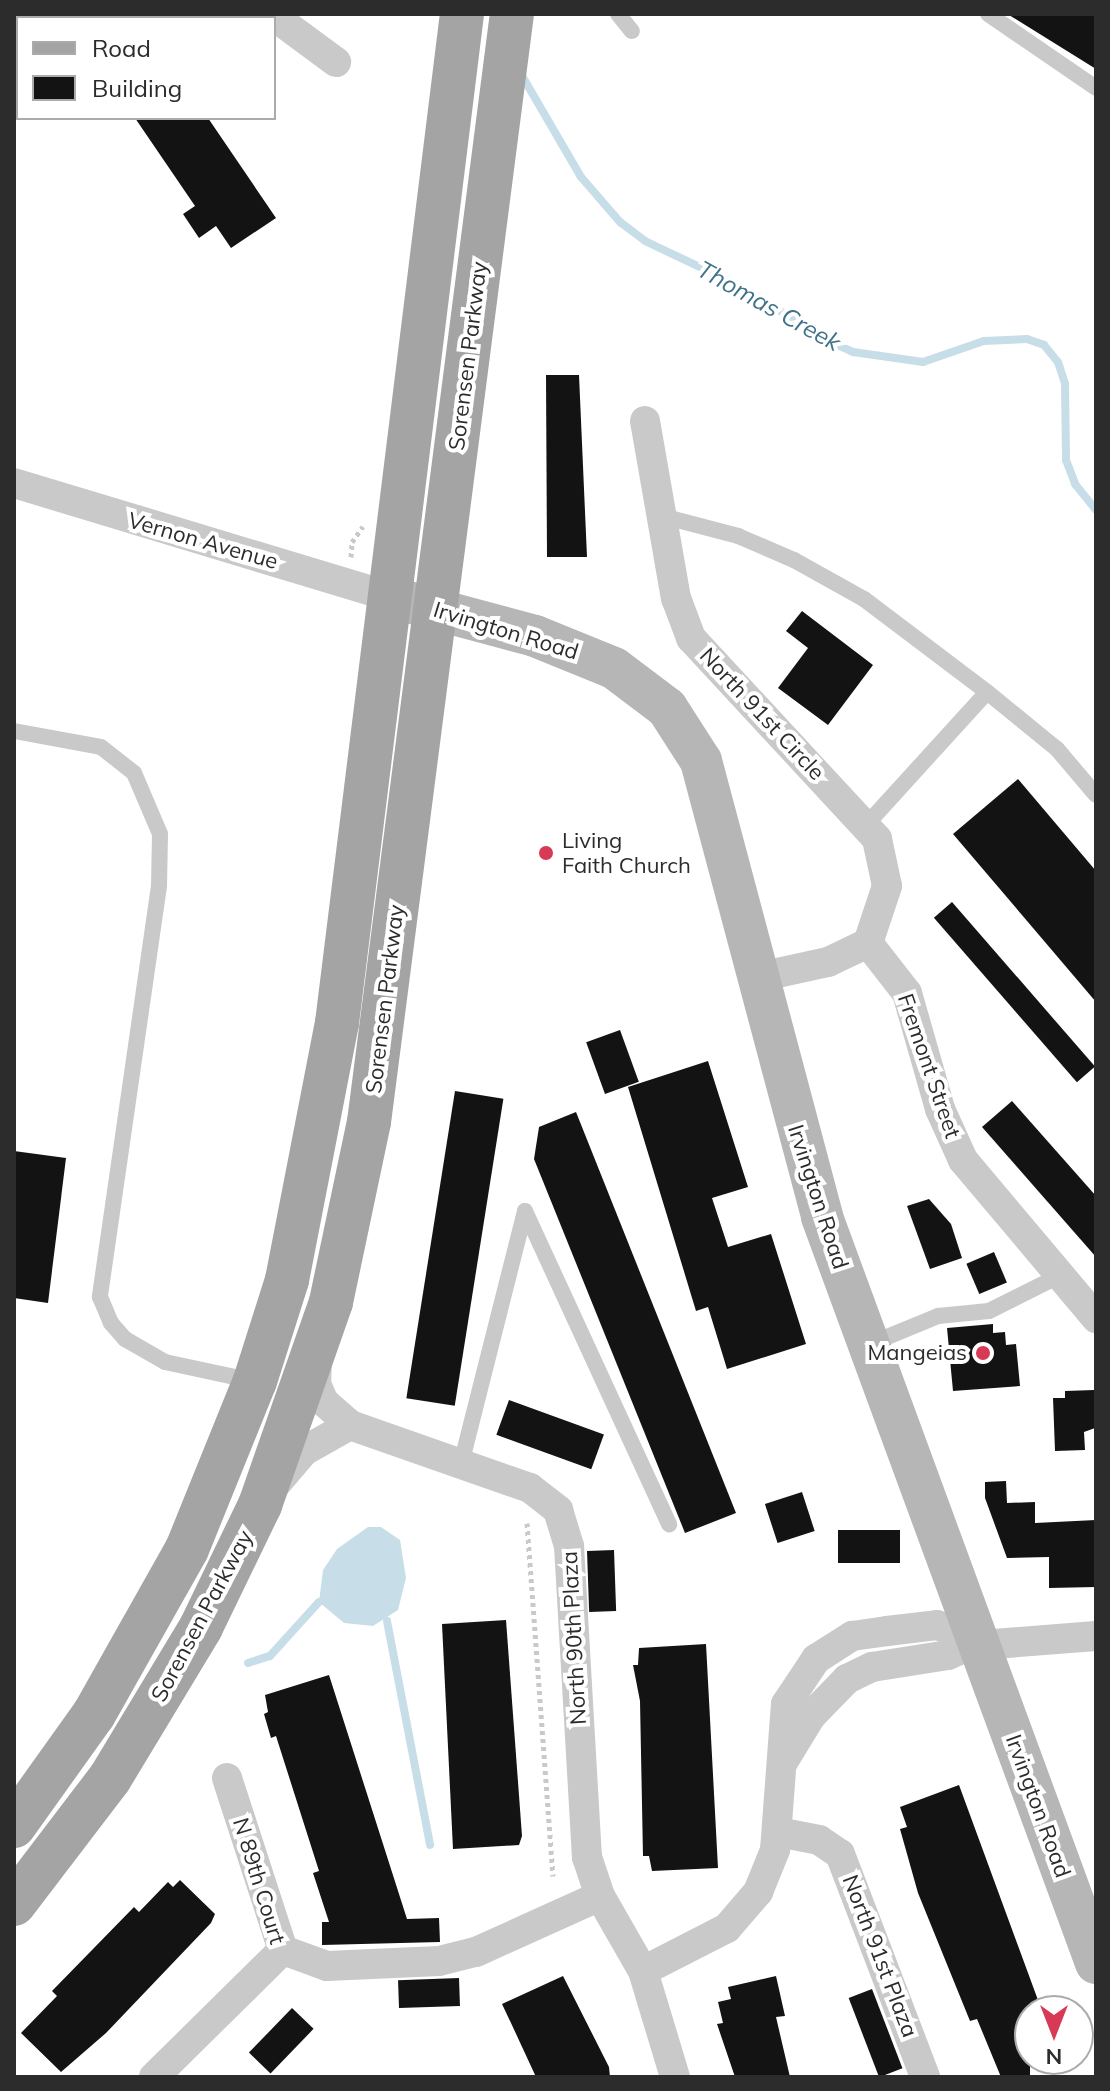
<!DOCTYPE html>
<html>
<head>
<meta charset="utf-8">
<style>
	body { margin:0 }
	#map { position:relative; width:1110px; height:2091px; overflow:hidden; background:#fff; font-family:Mulish,sans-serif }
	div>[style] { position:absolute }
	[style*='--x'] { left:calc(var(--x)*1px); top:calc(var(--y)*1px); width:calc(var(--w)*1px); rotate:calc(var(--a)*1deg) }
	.water>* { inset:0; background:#c7dee8 }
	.stream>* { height:8px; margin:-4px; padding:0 4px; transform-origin:4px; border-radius:4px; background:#c7dee8 }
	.building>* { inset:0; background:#131313; transform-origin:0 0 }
	.path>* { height:5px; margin-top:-2.5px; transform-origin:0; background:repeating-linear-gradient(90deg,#c9c9c9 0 4px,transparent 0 8px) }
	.lane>* { height:16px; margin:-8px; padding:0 8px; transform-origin:8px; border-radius:8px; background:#c9c9c9 }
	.street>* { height:30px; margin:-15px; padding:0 15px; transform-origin:15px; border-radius:15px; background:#c9c9c9 }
	.secondary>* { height:42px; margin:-21px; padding:0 21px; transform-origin:21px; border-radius:21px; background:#b6b6b6 }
	.primary>* { height:44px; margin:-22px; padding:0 22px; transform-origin:22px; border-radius:22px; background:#a4a4a4 }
	.dots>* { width:22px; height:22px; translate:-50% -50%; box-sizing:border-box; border:4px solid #fff; border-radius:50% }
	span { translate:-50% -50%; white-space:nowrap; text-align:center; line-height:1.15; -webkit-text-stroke:8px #fff; paint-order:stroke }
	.street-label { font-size:22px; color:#2c2c2c }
	.poi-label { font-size:22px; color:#2c2c2c }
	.left { translate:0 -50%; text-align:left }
	.right { translate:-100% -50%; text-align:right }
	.water-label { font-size:24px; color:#417388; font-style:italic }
	.frame { position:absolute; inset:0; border:16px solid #2c2c2c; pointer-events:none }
	.legend { position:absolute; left:16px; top:16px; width:260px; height:104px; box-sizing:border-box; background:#fff; border:2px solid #ababab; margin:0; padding:10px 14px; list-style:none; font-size:24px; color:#2c2c2c }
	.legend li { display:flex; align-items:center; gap:16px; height:40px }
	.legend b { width:40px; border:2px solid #ababab }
	.north { position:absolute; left:1014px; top:1995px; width:80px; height:80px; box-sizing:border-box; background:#fff; border:2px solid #ababab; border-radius:50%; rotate:180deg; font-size:22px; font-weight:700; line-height:32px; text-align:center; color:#2c2c2c }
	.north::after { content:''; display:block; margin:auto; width:28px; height:36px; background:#d83954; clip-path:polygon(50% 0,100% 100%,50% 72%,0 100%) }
</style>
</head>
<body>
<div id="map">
	<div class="water">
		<i style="clip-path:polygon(368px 1527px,381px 1527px,400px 1540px,406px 1578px,398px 1610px,373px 1626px,344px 1623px,319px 1602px,323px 1570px,337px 1549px)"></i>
	</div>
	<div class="stream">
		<i style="--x:521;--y:74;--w:119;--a:59.8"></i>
		<i style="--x:581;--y:177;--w:60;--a:49.1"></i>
		<i style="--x:620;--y:222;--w:31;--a:37"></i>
		<i style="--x:645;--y:241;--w:107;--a:25.4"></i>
		<i style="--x:742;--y:287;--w:99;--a:32.2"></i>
		<i style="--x:826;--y:340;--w:30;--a:24"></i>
		<i style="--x:853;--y:352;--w:71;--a:8.1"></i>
		<i style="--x:923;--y:362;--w:65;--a:-19"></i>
		<i style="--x:984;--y:341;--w:43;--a:-2.7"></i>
		<i style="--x:1027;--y:339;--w:18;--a:19"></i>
		<i style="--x:1044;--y:345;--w:22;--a:51"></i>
		<i style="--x:1058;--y:362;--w:23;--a:72"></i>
		<i style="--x:1065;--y:384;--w:76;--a:89.2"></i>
		<i style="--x:1066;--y:460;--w:26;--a:69"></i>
		<i style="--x:1075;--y:484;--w:33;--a:51"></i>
		<i style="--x:387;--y:1621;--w:228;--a:79.1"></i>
		<i style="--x:248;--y:1663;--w:23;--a:-18"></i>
		<i style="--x:270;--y:1656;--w:73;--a:-47.8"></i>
	</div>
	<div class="building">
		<i style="clip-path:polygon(1007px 14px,1096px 14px,1096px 69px,1009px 15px)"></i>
		<i style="clip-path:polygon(135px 118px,208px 118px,276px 218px,231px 248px,216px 226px,199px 238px,183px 214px,195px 206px)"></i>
		<i style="clip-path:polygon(546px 375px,579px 375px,587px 557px,547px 557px)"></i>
		<i style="clip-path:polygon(802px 611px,873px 665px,828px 725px,778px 688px,808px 648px,786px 631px)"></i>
		<i style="clip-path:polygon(1018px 779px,1096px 871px,1096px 1002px,953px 834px)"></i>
		<i style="left:952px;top:902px;width:218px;height:24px;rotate:49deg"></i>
		<i style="left:620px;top:1030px;width:55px;height:36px;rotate:70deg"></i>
		<i style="clip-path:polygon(708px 1061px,748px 1187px,712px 1198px,728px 1247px,771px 1234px,806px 1344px,727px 1369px,708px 1307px,696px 1311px,628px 1087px)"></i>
		<i style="left:455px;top:1091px;width:49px;height:311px;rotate:9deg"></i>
		<i style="clip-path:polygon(1012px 1101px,1096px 1196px,1096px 1257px,982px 1127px)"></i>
		<i style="clip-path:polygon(576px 1112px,736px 1513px,685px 1533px,534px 1159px,539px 1127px)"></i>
		<i style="clip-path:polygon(14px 1151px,66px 1158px,48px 1303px,14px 1298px)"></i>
		<i style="clip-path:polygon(929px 1199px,951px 1224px,962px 1258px,930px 1269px,907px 1206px)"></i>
		<i style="left:994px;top:1252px;width:33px;height:30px;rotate:67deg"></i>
		<i style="clip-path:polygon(993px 1324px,993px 1333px,1005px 1332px,1006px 1345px,1016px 1344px,1020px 1386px,953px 1391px,947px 1328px)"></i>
		<i style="clip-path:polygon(1094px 1390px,1095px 1428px,1084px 1432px,1085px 1450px,1055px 1451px,1053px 1398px,1065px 1398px,1065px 1391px)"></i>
		<i style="left:509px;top:1400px;width:101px;height:37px;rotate:20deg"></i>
		<i style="clip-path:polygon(1006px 1481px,1007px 1503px,1035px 1502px,1035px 1523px,1096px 1520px,1096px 1587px,1049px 1588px,1049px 1557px,1007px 1558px,985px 1498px,985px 1482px)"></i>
		<i style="left:802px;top:1492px;width:41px;height:39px;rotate:72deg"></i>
		<i style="left:900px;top:1530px;width:33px;height:62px;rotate:90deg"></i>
		<i style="left:614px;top:1550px;width:61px;height:27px;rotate:88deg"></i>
		<i style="clip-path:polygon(506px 1620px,522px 1836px,519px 1845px,453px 1849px,442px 1624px)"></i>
		<i style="clip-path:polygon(706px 1644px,718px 1868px,652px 1871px,649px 1856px,643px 1856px,640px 1701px,633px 1665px,638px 1665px,639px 1648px)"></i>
		<i style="clip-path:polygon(329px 1675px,407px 1919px,439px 1918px,440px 1942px,322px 1945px,322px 1922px,329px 1922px,313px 1873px,319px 1871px,276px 1736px,271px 1738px,264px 1714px,268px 1712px,265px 1695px)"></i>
		<i style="clip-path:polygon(959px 1785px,1042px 2011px,1030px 2011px,1030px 2077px,1001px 2077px,977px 2019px,970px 2021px,918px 1893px,900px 1829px,907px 1827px,900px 1807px)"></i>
		<i style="clip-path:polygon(180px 1880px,215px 1914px,211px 1923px,106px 2033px,61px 2072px,21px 2033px,57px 1996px,52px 1991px,134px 1907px,139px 1912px,168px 1882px,173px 1887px)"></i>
		<i style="clip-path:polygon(563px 1976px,609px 2067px,610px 2077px,536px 2077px,511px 2023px,502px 2004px)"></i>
		<i style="clip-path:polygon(776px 1976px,785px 2016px,776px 2017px,790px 2077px,735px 2077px,717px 2024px,723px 2023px,718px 2002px,731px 1999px,728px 1987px)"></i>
		<i style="left:459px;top:1978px;width:28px;height:61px;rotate:88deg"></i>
		<i style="left:872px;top:1989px;width:85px;height:25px;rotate:69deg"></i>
		<i style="left:292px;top:2008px;width:30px;height:62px;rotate:44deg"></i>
	</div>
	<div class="path">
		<i style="--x:351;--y:557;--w:15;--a:-86"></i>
		<i style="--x:352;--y:542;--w:19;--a:-55"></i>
		<i style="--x:527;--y:1523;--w:354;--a:85.8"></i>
	</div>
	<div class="lane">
		<i style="--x:618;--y:14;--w:22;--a:51"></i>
		<i style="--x:988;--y:14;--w:131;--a:34.4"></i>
		<i style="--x:662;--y:516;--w:79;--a:14.7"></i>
		<i style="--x:738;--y:536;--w:61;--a:23.2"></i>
		<i style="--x:794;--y:560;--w:80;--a:29.1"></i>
		<i style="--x:864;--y:599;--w:154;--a:37.1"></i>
		<i style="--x:14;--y:731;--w:88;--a:10.4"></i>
		<i style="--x:101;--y:747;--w:42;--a:38.2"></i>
		<i style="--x:134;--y:773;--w:66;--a:66.9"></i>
		<i style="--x:160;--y:834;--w:52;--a:91.1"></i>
		<i style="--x:159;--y:886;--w:415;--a:98.2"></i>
		<i style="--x:100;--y:1297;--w:28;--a:67"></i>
		<i style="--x:111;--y:1323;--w:21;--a:49"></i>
		<i style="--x:125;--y:1339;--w:46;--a:29.9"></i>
		<i style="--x:165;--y:1362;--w:91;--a:12.1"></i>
		<i style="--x:867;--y:824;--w:178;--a:-47.7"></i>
		<i style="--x:987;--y:692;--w:90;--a:39.2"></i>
		<i style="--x:1057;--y:749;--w:60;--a:49.7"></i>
		<i style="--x:870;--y:1344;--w:74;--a:-22.4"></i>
		<i style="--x:938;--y:1316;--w:51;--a:-5.6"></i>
		<i style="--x:989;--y:1311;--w:78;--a:-26.6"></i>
		<i style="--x:461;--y:1464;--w:261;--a:-75.8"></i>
		<i style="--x:525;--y:1211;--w:345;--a:65.3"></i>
	</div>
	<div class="street">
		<i style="--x:271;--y:14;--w:81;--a:36.4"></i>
		<i style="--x:645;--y:421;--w:180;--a:80.1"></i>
		<i style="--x:676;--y:598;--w:43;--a:69.4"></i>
		<i style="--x:691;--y:638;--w:274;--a:47.2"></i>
		<i style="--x:877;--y:839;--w:48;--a:78"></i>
		<i style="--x:887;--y:886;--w:60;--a:108.4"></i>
		<i style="--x:14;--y:483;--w:395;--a:16.8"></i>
		<i style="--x:868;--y:943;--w:63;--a:52"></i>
		<i style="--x:907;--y:993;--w:121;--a:74.1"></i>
		<i style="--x:940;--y:1109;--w:56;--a:65.7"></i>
		<i style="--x:963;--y:1160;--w:207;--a:49.9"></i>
		<i style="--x:755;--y:978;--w:75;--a:-12.4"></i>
		<i style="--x:828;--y:962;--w:44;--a:-25.4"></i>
		<i style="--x:317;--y:1358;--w:26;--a:92"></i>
		<i style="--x:316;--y:1384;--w:20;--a:66"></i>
		<i style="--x:324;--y:1402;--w:35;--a:41"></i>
		<i style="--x:350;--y:1425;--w:191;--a:19.3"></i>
		<i style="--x:530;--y:1488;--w:36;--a:38"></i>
		<i style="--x:558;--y:1510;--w:38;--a:73"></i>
		<i style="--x:569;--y:1546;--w:312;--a:86.7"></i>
		<i style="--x:587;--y:1857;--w:41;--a:71.6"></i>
		<i style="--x:600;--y:1896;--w:86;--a:60.2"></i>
		<i style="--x:643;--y:1971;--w:111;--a:73.2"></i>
		<i style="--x:275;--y:1485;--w:45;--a:-49.5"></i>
		<i style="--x:304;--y:1451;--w:53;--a:-29.5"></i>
		<i style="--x:982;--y:1645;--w:114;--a:-4.5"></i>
		<i style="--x:783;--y:1762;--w:54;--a:-58.7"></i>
		<i style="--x:811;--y:1716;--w:52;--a:-45.8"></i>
		<i style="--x:847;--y:1679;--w:28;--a:-26"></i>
		<i style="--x:872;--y:1667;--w:77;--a:-9"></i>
		<i style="--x:948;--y:1655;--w:35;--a:-24"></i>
		<i style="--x:227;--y:1778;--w:181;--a:72"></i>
		<i style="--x:778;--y:1832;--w:42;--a:11"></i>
		<i style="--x:819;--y:1840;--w:25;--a:34"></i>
		<i style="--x:840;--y:1854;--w:239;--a:69.1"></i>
		<i style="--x:283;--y:1950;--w:47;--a:20"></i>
		<i style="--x:327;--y:1966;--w:112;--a:-2.6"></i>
		<i style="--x:439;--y:1961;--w:38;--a:-14"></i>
		<i style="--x:476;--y:1952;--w:136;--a:-24.3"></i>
		<i style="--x:643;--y:1971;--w:94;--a:-27.1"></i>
		<i style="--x:727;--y:1928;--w:48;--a:-49.3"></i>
		<i style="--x:758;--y:1892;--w:45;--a:-68"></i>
		<i style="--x:775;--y:1850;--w:146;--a:-85.7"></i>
		<i style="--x:786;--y:1704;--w:54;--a:-56.3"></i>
		<i style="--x:816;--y:1659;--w:43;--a:-32.6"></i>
		<i style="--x:852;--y:1636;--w:35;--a:-8"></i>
		<i style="--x:887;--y:1631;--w:50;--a:-6.8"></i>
		<i style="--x:937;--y:1625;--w:46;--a:20.4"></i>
		<i style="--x:154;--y:2077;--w:181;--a:-44.6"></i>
	</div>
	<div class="secondary">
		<i style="--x:401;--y:600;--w:139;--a:15"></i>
		<i style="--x:535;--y:636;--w:85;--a:22.1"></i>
		<i style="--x:614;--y:668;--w:66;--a:37"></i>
		<i style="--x:667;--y:708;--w:63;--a:57.3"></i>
		<i style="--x:701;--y:761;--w:472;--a:75.1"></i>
		<i style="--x:822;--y:1217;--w:795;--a:69.83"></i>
	</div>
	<div class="primary">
		<i style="--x:14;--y:1826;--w:138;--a:-54.5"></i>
		<i style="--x:94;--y:1714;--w:189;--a:-60.6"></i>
		<i style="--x:187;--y:1549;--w:181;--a:-68"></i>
		<i style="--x:255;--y:1381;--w:106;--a:-72.4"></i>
		<i style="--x:287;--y:1280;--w:262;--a:-79"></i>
		<i style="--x:337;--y:1023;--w:1017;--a:-82.94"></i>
		<i style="--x:14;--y:1904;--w:158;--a:-52.7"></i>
		<i style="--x:110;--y:1778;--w:176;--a:-58.9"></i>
		<i style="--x:201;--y:1627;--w:136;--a:-64.2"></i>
		<i style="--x:260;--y:1505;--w:215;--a:-70.7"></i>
		<i style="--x:331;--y:1302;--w:184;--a:-78.1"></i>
		<i style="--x:369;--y:1122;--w:1117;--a:-82.65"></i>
	</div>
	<div class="dots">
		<i style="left:546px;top:853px;background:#d83954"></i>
		<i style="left:983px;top:1353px;background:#d83954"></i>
	</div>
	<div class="street-label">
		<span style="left:468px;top:356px;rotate:-83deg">Sorensen Parkway</span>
		<span style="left:203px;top:541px;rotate:16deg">Vernon Avenue</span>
		<span style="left:506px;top:631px;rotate:17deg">Irvington Road</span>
		<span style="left:762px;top:714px;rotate:47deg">North 91st Circle</span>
		<span style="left:385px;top:999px;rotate:-83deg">Sorensen Parkway</span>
		<span style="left:929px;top:1066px;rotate:71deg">Fremont Street</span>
		<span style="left:818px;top:1197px;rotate:72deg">Irvington Road</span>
		<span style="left:202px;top:1616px;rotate:-62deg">Sorensen Parkway</span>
		<span style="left:574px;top:1638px;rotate:-93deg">North 90th Plaza</span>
		<span style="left:1038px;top:1806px;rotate:70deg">Irvington Road</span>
		<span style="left:259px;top:1881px;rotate:73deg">N 89th Court</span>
		<span style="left:880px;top:1956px;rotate:69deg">North 91st Plaza</span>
	</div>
	<div class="poi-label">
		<span class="left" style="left:562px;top:853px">Living<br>Faith Church</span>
		<span class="right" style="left:967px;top:1353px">Mangeias</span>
	</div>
	<div class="water-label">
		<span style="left:769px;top:306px;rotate:29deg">Thomas Creek</span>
	</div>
	<div class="frame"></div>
	<ul class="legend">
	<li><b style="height:10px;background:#a4a4a4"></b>Road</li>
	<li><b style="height:22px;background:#131313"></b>Building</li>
	</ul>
	<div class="north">N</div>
</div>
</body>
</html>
